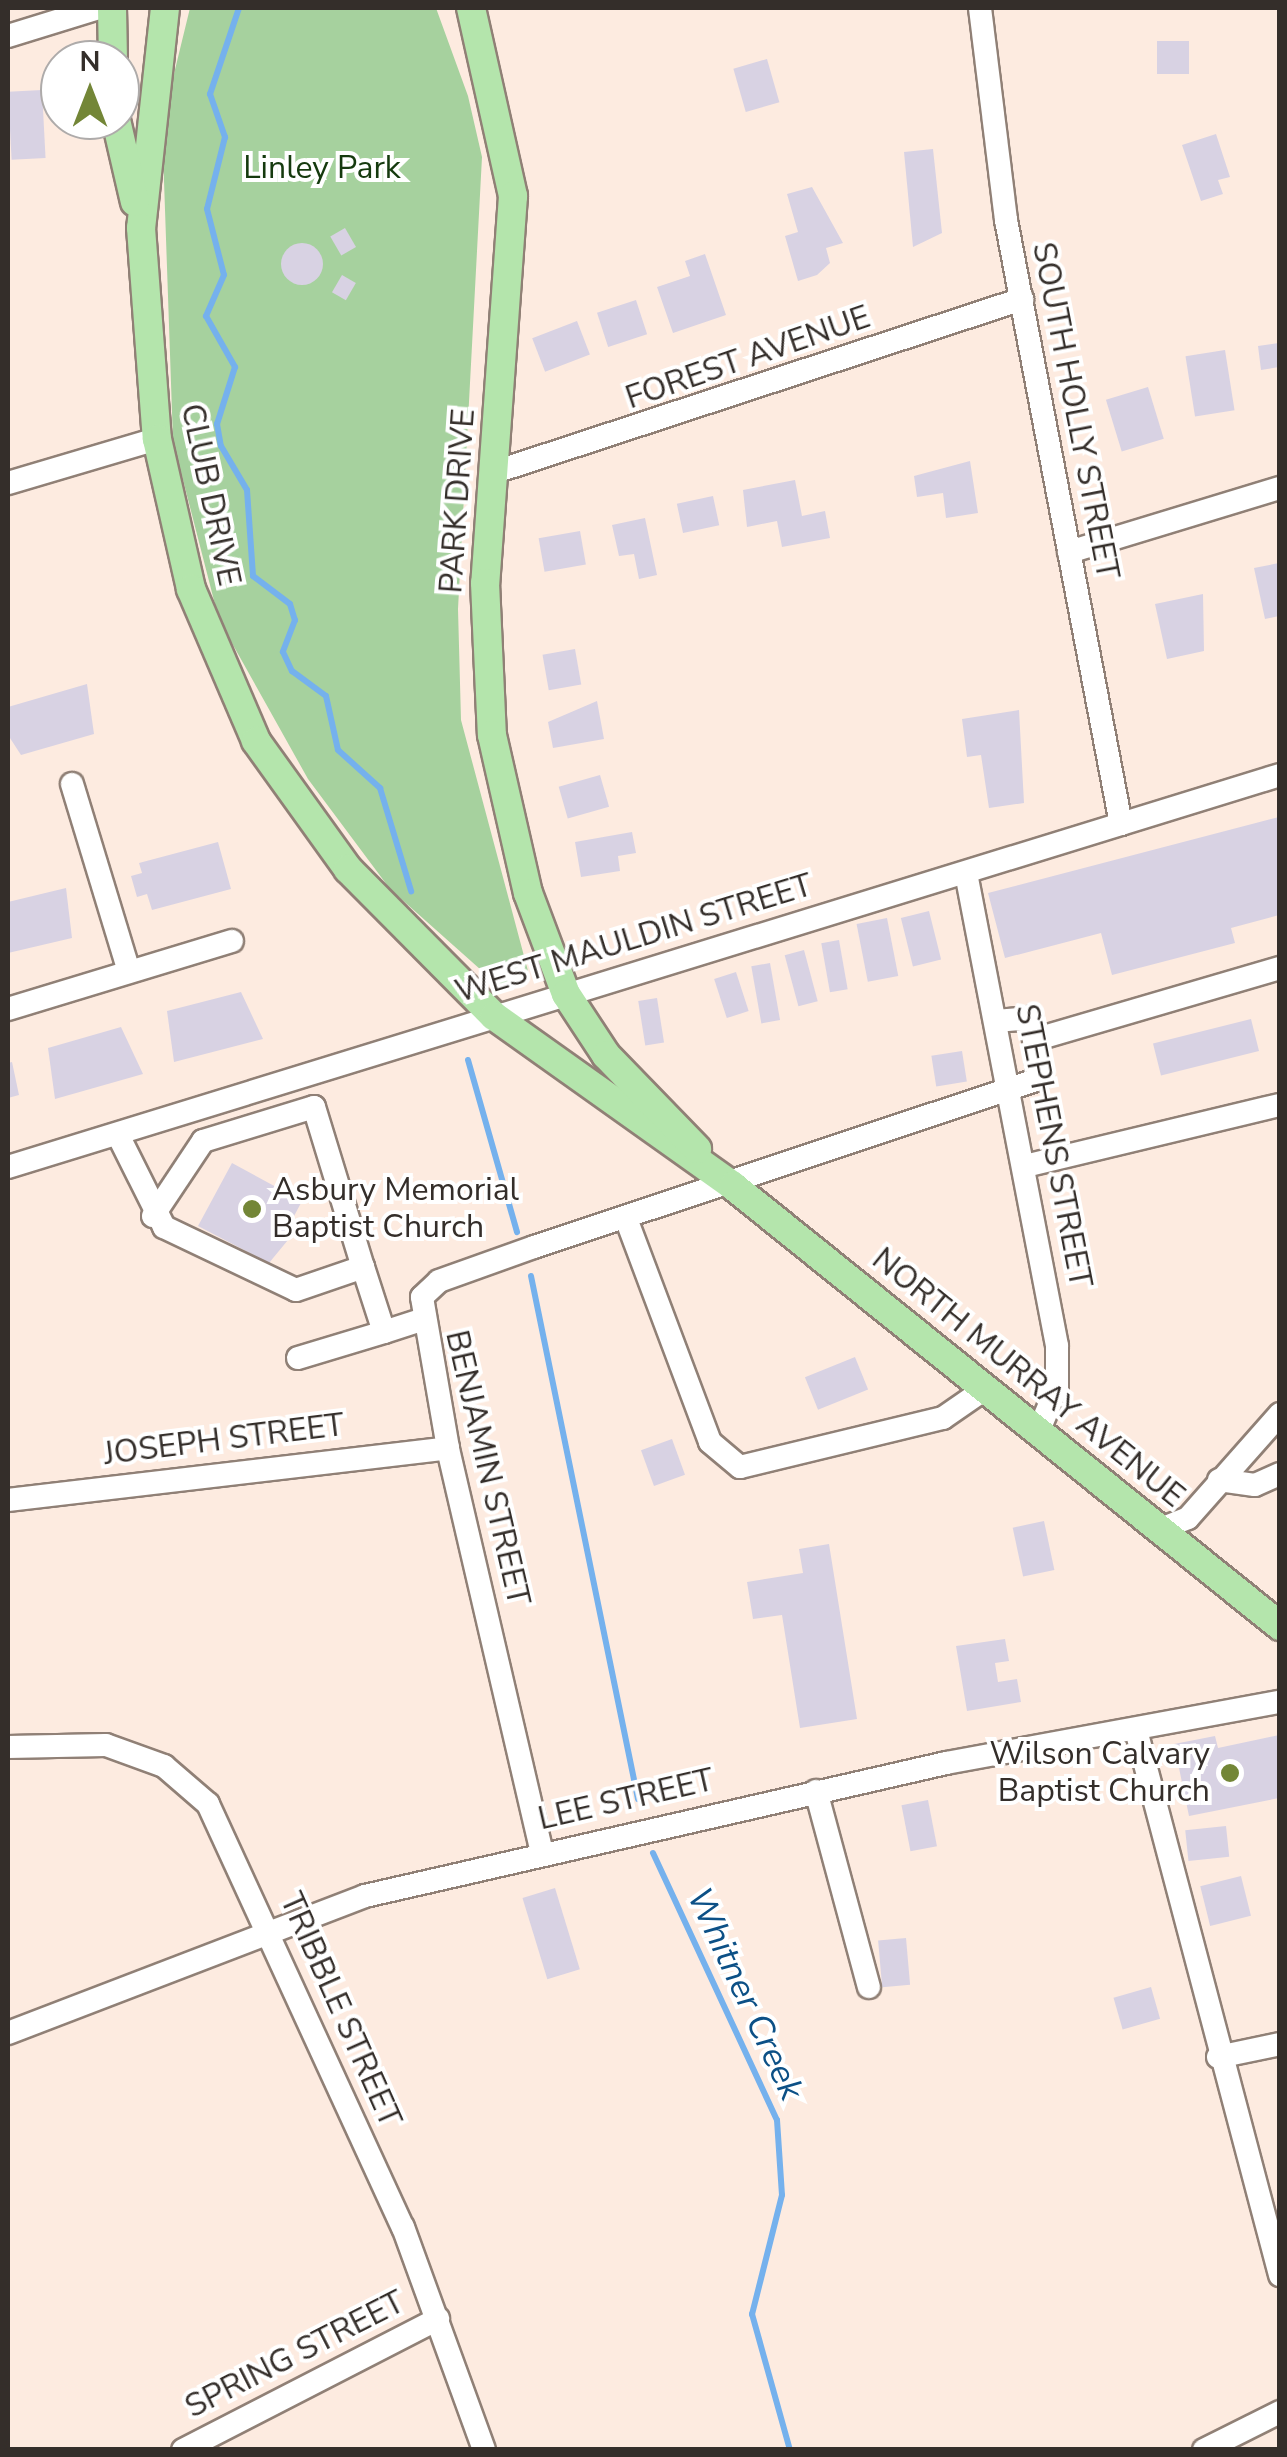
<!DOCTYPE html>
<html>
<head>
<meta charset="utf-8">
<style>
	body { margin:0 }
	#map { position:relative; width:1287px; height:2457px; overflow:hidden; background:#fdebe0; font-family:"Nunito Sans",sans-serif }
	div>[style] { position:absolute }
	[style*='--x'] { left:calc(var(--x)*1px); top:calc(var(--y)*1px); width:calc(var(--w)*1px); rotate:calc(var(--a)*1deg) }
	.green>* { inset:0; background:#a6d19e }
	.stream>* { height:6px; margin:-3px; padding:0 3px; transform-origin:3px; border-radius:3px; background:#75b1ed }
	.building>* { inset:0; background:#d8d2e3; transform-origin:0 0 }
	.round { border-radius:50% }
	.roads { filter:drop-shadow(2px 0 #908076) drop-shadow(-2px 0 #908076) drop-shadow(0 2px #908076) drop-shadow(0 -2px #908076) }
	.minor>* { height:22px; margin:-11px; padding:0 11px; transform-origin:11px; border-radius:11px; background:#fff }
	.major>* { height:28px; margin:-14px; padding:0 14px; transform-origin:14px; border-radius:14px; background:#b4e5ac }
	.dots>* { width:28px; height:28px; translate:-50% -50%; box-sizing:border-box; border:5px solid #fff; border-radius:50% }
	span { translate:-50% -50%; white-space:nowrap; text-align:center; line-height:1.15; -webkit-text-stroke:8px #fff; paint-order:stroke }
	.park-label { font-size:32px; color:#153a0e }
	.street-label { font-size:32px; color:#342e2a }
	.poi-label { font-size:32px; color:#342e2a }
	.left { translate:0 -50%; text-align:left }
	.right { translate:-100% -50%; text-align:right }
	.water-label { font-size:35px; color:#0c5086; font-style:italic }
	.frame { position:absolute; inset:0; border:10px solid #342e2a; pointer-events:none }
	.north { position:absolute; left:40px; top:40px; width:100px; height:100px; box-sizing:border-box; background:#fff; border:2px solid #aeabaa; border-radius:50%; rotate:0deg; font-size:28px; font-weight:700; line-height:40px; text-align:center; color:#342e2a }
	.north::after { content:''; display:block; margin:auto; width:35px; height:45px; background:#738637; clip-path:polygon(50% 0,100% 100%,50% 72%,0 100%) }
</style>
</head>
<body>
<div id="map">
	<div class="green">
		<i style="clip-path:polygon(190px 8px,436px 8px,468px 96px,482px 157px,458px 609px,461px 720px,528px 971px,519px 984px,499px 986px,390px 889px,308px 779px,219px 620px,173px 441px,162px 123px)"></i>
	</div>
	<div class="stream">
		<i style="--x:239;--y:8;--w:91;--a:108.6"></i>
		<i style="--x:210;--y:94;--w:46;--a:70.8"></i>
		<i style="--x:225;--y:137;--w:74;--a:104"></i>
		<i style="--x:207;--y:209;--w:68;--a:75.6"></i>
		<i style="--x:224;--y:275;--w:45;--a:113.7"></i>
		<i style="--x:206;--y:316;--w:59;--a:60.4"></i>
		<i style="--x:235;--y:367;--w:60;--a:107.5"></i>
		<i style="--x:217;--y:424;--w:22;--a:80"></i>
		<i style="--x:221;--y:446;--w:51;--a:59.4"></i>
		<i style="--x:247;--y:490;--w:86;--a:86"></i>
		<i style="--x:253;--y:576;--w:46;--a:37.1"></i>
		<i style="--x:290;--y:604;--w:17;--a:73"></i>
		<i style="--x:295;--y:620;--w:34;--a:111"></i>
		<i style="--x:283;--y:652;--w:21;--a:65"></i>
		<i style="--x:292;--y:671;--w:42;--a:36.3"></i>
		<i style="--x:326;--y:696;--w:55;--a:77.5"></i>
		<i style="--x:338;--y:750;--w:57;--a:42.1"></i>
		<i style="--x:380;--y:788;--w:108;--a:73.2"></i>
		<i style="--x:468;--y:1060;--w:179;--a:74.1"></i>
		<i style="--x:531;--y:1276;--w:534;--a:78.44"></i>
		<i style="--x:653;--y:1853;--w:294;--a:65.1"></i>
		<i style="--x:777;--y:2120;--w:75;--a:86.2"></i>
		<i style="--x:782;--y:2195;--w:123;--a:104.1"></i>
		<i style="--x:752;--y:2314;--w:141;--a:74.4"></i>
	</div>
	<div class="building">
		<i style="left:1157px;top:41px;width:32px;height:33px"></i>
		<i style="left:767px;top:59px;width:45px;height:35px;rotate:74deg"></i>
		<i style="left:42px;top:90px;width:68px;height:34px;rotate:87deg"></i>
		<i style="clip-path:polygon(1216px 134px,1230px 177px,1218px 180px,1223px 194px,1201px 201px,1182px 145px)"></i>
		<i style="clip-path:polygon(933px 149px,942px 233px,913px 247px,904px 152px)"></i>
		<i style="clip-path:polygon(812px 187px,843px 243px,826px 248px,830px 263px,817px 275px,798px 281px,785px 236px,798px 232px,787px 194px)"></i>
		<i style="left:345px;top:228px;width:22px;height:17px;rotate:60deg"></i>
		<i class="round" style="left:281px;top:243px;width:42px;height:42px"></i>
		<i style="clip-path:polygon(705px 254px,726px 315px,673px 333px,657px 287px,690px 276px,685px 261px)"></i>
		<i style="left:342px;top:275px;width:16px;height:20px;rotate:30deg"></i>
		<i style="left:636px;top:300px;width:36px;height:41px;rotate:72deg"></i>
		<i style="left:577px;top:321px;width:36px;height:48px;rotate:69deg"></i>
		<i style="clip-path:polygon(1279px 343px,1279px 367px,1261px 370px,1258px 346px)"></i>
		<i style="left:1225px;top:350px;width:61px;height:40px;rotate:81deg"></i>
		<i style="left:1148px;top:387px;width:54px;height:44px;rotate:73deg"></i>
		<i style="clip-path:polygon(970px 461px,978px 513px,946px 518px,943px 493px,917px 497px,914px 476px)"></i>
		<i style="clip-path:polygon(795px 480px,802px 516px,825px 511px,830px 538px,782px 547px,777px 521px,747px 527px,743px 490px)"></i>
		<i style="left:713px;top:496px;width:30px;height:37px;rotate:78deg"></i>
		<i style="clip-path:polygon(645px 518px,657px 575px,639px 579px,634px 554px,619px 556px,612px 525px)"></i>
		<i style="left:580px;top:531px;width:34px;height:42px;rotate:80deg"></i>
		<i style="clip-path:polygon(1279px 563px,1279px 616px,1265px 619px,1254px 568px)"></i>
		<i style="clip-path:polygon(1203px 594px,1204px 651px,1167px 659px,1155px 604px)"></i>
		<i style="left:575px;top:649px;width:36px;height:33px;rotate:80deg"></i>
		<i style="clip-path:polygon(87px 684px,94px 734px,21px 755px,8px 735px,8px 707px)"></i>
		<i style="clip-path:polygon(597px 701px,604px 739px,553px 748px,548px 722px)"></i>
		<i style="clip-path:polygon(1019px 710px,1024px 803px,989px 808px,981px 755px,967px 757px,962px 719px)"></i>
		<i style="left:600px;top:775px;width:33px;height:43px;rotate:74deg"></i>
		<i style="clip-path:polygon(1279px 817px,1279px 915px,1231px 928px,1235px 943px,1112px 975px,1101px 933px,1005px 958px,988px 893px)"></i>
		<i style="clip-path:polygon(632px 832px,636px 853px,618px 856px,620px 871px,581px 877px,575px 842px)"></i>
		<i style="clip-path:polygon(218px 842px,231px 889px,152px 910px,147px 894px,137px 897px,131px 876px,142px 873px,139px 863px)"></i>
		<i style="clip-path:polygon(66px 888px,72px 938px,8px 953px,8px 902px)"></i>
		<i style="left:929px;top:911px;width:50px;height:29px;rotate:76deg"></i>
		<i style="left:887px;top:918px;width:59px;height:31px;rotate:79deg"></i>
		<i style="left:839px;top:940px;width:50px;height:18px;rotate:80deg"></i>
		<i style="left:804px;top:950px;width:53px;height:20px;rotate:75deg"></i>
		<i style="left:770px;top:963px;width:58px;height:19px;rotate:80deg"></i>
		<i style="left:736px;top:972px;width:41px;height:23px;rotate:72deg"></i>
		<i style="clip-path:polygon(241px 992px,263px 1039px,174px 1062px,167px 1011px)"></i>
		<i style="left:657px;top:998px;width:45px;height:19px;rotate:81deg"></i>
		<i style="left:1251px;top:1019px;width:33px;height:101px;rotate:76deg"></i>
		<i style="clip-path:polygon(121px 1027px,143px 1074px,55px 1099px,48px 1048px)"></i>
		<i style="left:962px;top:1051px;width:31px;height:31px;rotate:81deg"></i>
		<i style="clip-path:polygon(12px 1062px,19px 1095px,8px 1098px,8px 1063px)"></i>
		<i style="clip-path:polygon(232px 1163px,302px 1201px,293px 1218px,302px 1223px,269px 1263px,198px 1226px)"></i>
		<i style="left:855px;top:1357px;width:35px;height:54px;rotate:68deg"></i>
		<i style="left:672px;top:1439px;width:38px;height:33px;rotate:70deg"></i>
		<i style="left:1044px;top:1521px;width:50px;height:32px;rotate:78deg"></i>
		<i style="clip-path:polygon(829px 1544px,857px 1719px,800px 1728px,782px 1615px,753px 1619px,747px 1582px,803px 1573px,799px 1549px)"></i>
		<i style="clip-path:polygon(1005px 1639px,1009px 1661px,995px 1663px,998px 1682px,1017px 1679px,1021px 1702px,967px 1711px,956px 1646px)"></i>
		<i style="clip-path:polygon(1279px 1735px,1279px 1798px,1189px 1816px,1174px 1744px,1215px 1736px,1218px 1748px)"></i>
		<i style="left:928px;top:1800px;width:47px;height:27px;rotate:79deg"></i>
		<i style="left:1226px;top:1826px;width:31px;height:41px;rotate:84deg"></i>
		<i style="left:1241px;top:1876px;width:41px;height:42px;rotate:76deg"></i>
		<i style="left:555px;top:1888px;width:85px;height:34px;rotate:73deg"></i>
		<i style="left:906px;top:1938px;width:47px;height:28px;rotate:85deg"></i>
		<i style="left:1151px;top:1987px;width:33px;height:39px;rotate:74deg"></i>
	</div>
	<div class="roads">
		<div class="minor">
			<i style="--x:980;--y:8;--w:214;--a:83"></i>
			<i style="--x:1006;--y:220;--w:615;--a:79.22"></i>
			<i style="--x:8;--y:36;--w:95;--a:-17.1"></i>
			<i style="--x:495;--y:472;--w:555;--a:-18.17"></i>
			<i style="--x:8;--y:483;--w:155;--a:-16.5"></i>
			<i style="--x:1069;--y:552;--w:220;--a:-16.9"></i>
			<i style="--x:72;--y:784;--w:196;--a:73.1"></i>
			<i style="--x:966;--y:873;--w:482;--a:79.1"></i>
			<i style="--x:1057;--y:1346;--w:41;--a:90"></i>
			<i style="--x:1057;--y:1387;--w:47;--a:112.7"></i>
			<i style="--x:8;--y:1009;--w:234;--a:-16.9"></i>
			<i style="--x:1037;--y:1039;--w:253;--a:-16.3"></i>
			<i style="--x:118;--y:1135;--w:103;--a:63.4"></i>
			<i style="--x:164;--y:1227;--w:146;--a:25.5"></i>
			<i style="--x:296;--y:1290;--w:71;--a:-18.9"></i>
			<i style="--x:363;--y:1267;--w:68;--a:72.1"></i>
			<i style="--x:384;--y:1332;--w:39;--a:-18"></i>
			<i style="--x:1025;--y:1166;--w:262;--a:-13.5"></i>
			<i style="--x:8;--y:1167;--w:1331;--a:-17.13"></i>
			<i style="--x:153;--y:1216;--w:90;--a:-56.3"></i>
			<i style="--x:203;--y:1141;--w:116;--a:-17"></i>
			<i style="--x:314;--y:1107;--w:167;--a:73"></i>
			<i style="--x:627;--y:1221;--w:236;--a:69.4"></i>
			<i style="--x:710;--y:1442;--w:39;--a:40"></i>
			<i style="--x:740;--y:1467;--w:209;--a:-13.6"></i>
			<i style="--x:943;--y:1418;--w:51;--a:-34.6"></i>
			<i style="--x:298;--y:1358;--w:90;--a:-16.8"></i>
			<i style="--x:1219;--y:1480;--w:36;--a:8"></i>
			<i style="--x:1255;--y:1485;--w:27;--a:-24"></i>
			<i style="--x:8;--y:1500;--w:443;--a:-6.7"></i>
			<i style="--x:1161;--y:1529;--w:29;--a:-22"></i>
			<i style="--x:1188;--y:1518;--w:139;--a:-48.5"></i>
			<i style="--x:1136;--y:1730;--w:564;--a:75.2"></i>
			<i style="--x:8;--y:1747;--w:98;--a:-1.2"></i>
			<i style="--x:106;--y:1745;--w:62;--a:19.9"></i>
			<i style="--x:164;--y:1766;--w:58;--a:40.8"></i>
			<i style="--x:208;--y:1804;--w:466;--a:65.3"></i>
			<i style="--x:403;--y:2227;--w:237;--a:70"></i>
			<i style="--x:816;--y:1791;--w:203;--a:74.9"></i>
			<i style="--x:542;--y:1853;--w:416;--a:-103.1"></i>
			<i style="--x:448;--y:1448;--w:153;--a:-99.8"></i>
			<i style="--x:422;--y:1297;--w:23;--a:-43"></i>
			<i style="--x:439;--y:1281;--w:101;--a:-19.7"></i>
			<i style="--x:534;--y:1247;--w:532;--a:-18.4"></i>
			<i style="--x:1039;--y:1079;--w:62;--a:-97.5"></i>
			<i style="--x:1031;--y:1018;--w:35;--a:175"></i>
			<i style="--x:8;--y:2033;--w:382;--a:-21"></i>
			<i style="--x:365;--y:1896;--w:596;--a:-12.89"></i>
			<i style="--x:946;--y:1763;--w:340;--a:-10.4"></i>
			<i style="--x:1218;--y:2057;--w:63;--a:-11.8"></i>
			<i style="--x:183;--y:2450;--w:287;--a:-27.2"></i>
			<i style="--x:1204;--y:2450;--w:85;--a:-26.6"></i>
		</div>
		<div class="major">
			<i style="--x:112;--y:8;--w:52;--a:88.9"></i>
			<i style="--x:165;--y:8;--w:221;--a:96.2"></i>
			<i style="--x:141;--y:228;--w:212;--a:85.7"></i>
			<i style="--x:157;--y:439;--w:154;--a:77.2"></i>
			<i style="--x:191;--y:589;--w:165;--a:66.8"></i>
			<i style="--x:256;--y:741;--w:158;--a:54.3"></i>
			<i style="--x:348;--y:869;--w:207;--a:45.2"></i>
			<i style="--x:494;--y:1016;--w:293;--a:35.4"></i>
			<i style="--x:733;--y:1186;--w:702;--a:38.81"></i>
			<i style="--x:471;--y:8;--w:193;--a:77.4"></i>
			<i style="--x:513;--y:196;--w:388;--a:94.1"></i>
			<i style="--x:485;--y:583;--w:152;--a:87.4"></i>
			<i style="--x:492;--y:735;--w:162;--a:77.2"></i>
			<i style="--x:528;--y:893;--w:108;--a:69.4"></i>
			<i style="--x:566;--y:994;--w:73;--a:56.7"></i>
			<i style="--x:606;--y:1055;--w:131;--a:45.9"></i>
			<i style="--x:116;--y:120;--w:84;--a:77"></i>
		</div>
	</div>
	<div class="dots">
		<i style="left:252px;top:1209px;background:#738637"></i>
		<i style="left:1230px;top:1773px;background:#738637"></i>
	</div>
	<div class="park-label">
		<span style="left:322px;top:168px">Linley Park</span>
	</div>
	<div class="street-label">
		<span style="left:748px;top:358px;rotate:-19deg">FOREST AVENUE</span>
		<span style="left:1075px;top:411px;rotate:79deg">SOUTH HOLLY STREET</span>
		<span style="left:210px;top:495px;rotate:78deg">CLUB DRIVE</span>
		<span style="left:458px;top:501px;rotate:-86deg">PARK DRIVE</span>
		<span style="left:634px;top:939px;rotate:-17deg">WEST MAULDIN STREET</span>
		<span style="left:1053px;top:1146px;rotate:79deg">STEPHENS STREET</span>
		<span style="left:1028px;top:1378px;rotate:39deg">NORTH MURRAY AVENUE</span>
		<span style="left:224px;top:1440px;rotate:-7deg">JOSEPH STREET</span>
		<span style="left:487px;top:1468px;rotate:77deg">BENJAMIN STREET</span>
		<span style="left:626px;top:1800px;rotate:-13deg">LEE STREET</span>
		<span style="left:340px;top:2010px;rotate:66deg">TRIBBLE STREET</span>
		<span style="left:295px;top:2355px;rotate:-27deg">SPRING STREET</span>
	</div>
	<div class="poi-label">
		<span class="left" style="left:272px;top:1209px">Asbury Memorial<br>Baptist Church</span>
		<span class="right" style="left:1210px;top:1773px">Wilson Calvary<br>Baptist Church</span>
	</div>
	<div class="water-label">
		<span style="left:745px;top:1994px;rotate:65deg">Whitner Creek</span>
	</div>
	<div class="frame"></div>
	<div class="north">N</div>
</div>
</body>
</html>
